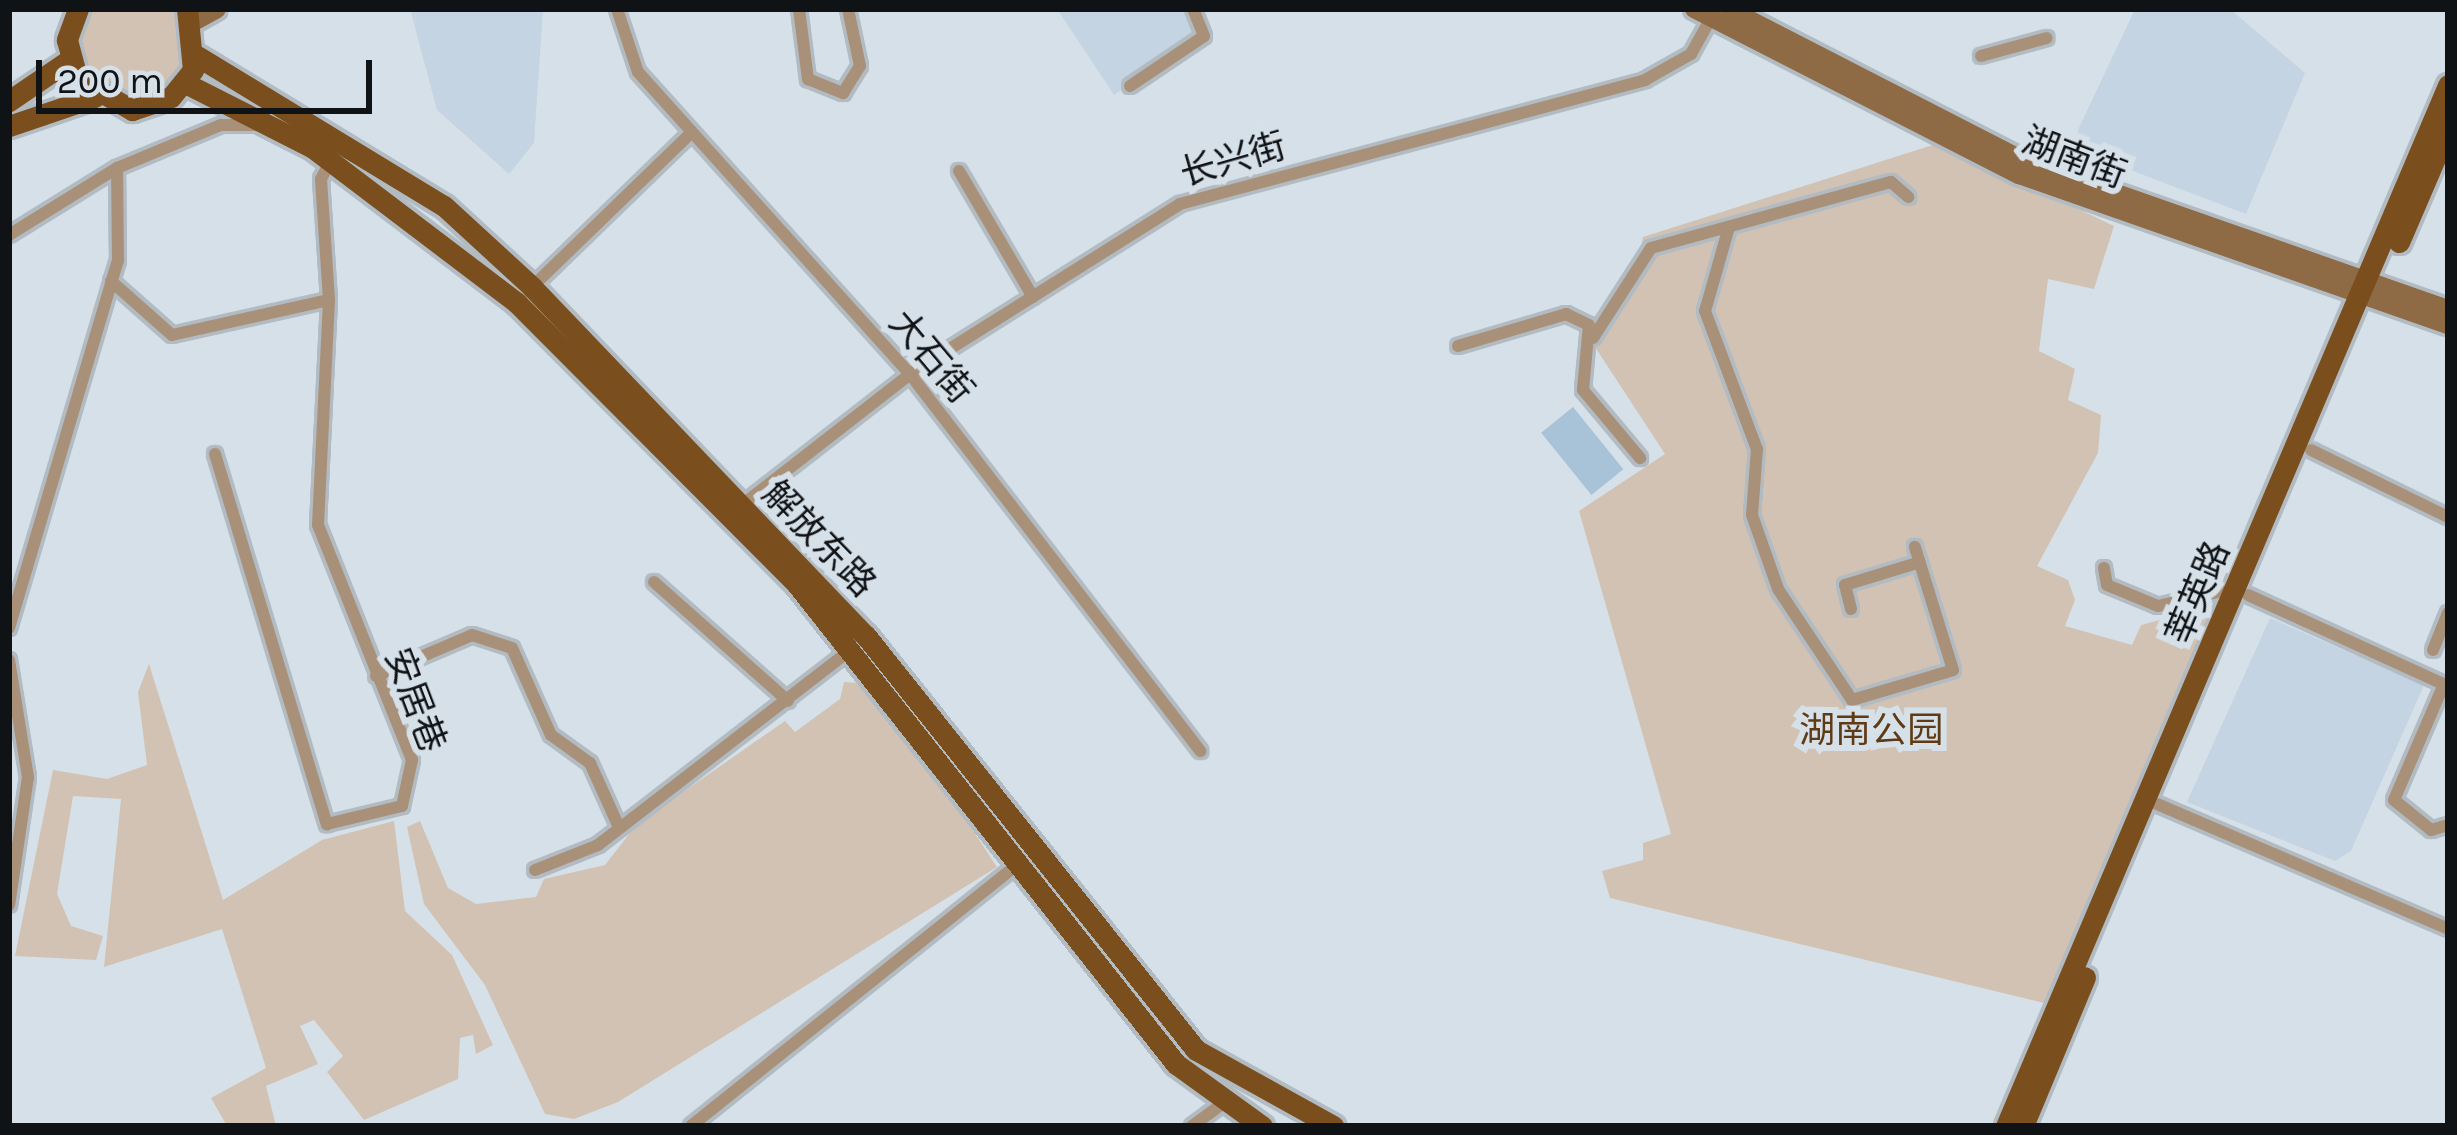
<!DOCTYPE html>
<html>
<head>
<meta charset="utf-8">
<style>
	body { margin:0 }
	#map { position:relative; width:2457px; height:1135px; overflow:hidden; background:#d6e0e8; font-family:Karla,"Noto Sans SC",sans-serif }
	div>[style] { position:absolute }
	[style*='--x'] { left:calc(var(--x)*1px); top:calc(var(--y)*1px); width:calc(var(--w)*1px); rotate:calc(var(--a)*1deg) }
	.built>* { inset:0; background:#c5d4e2 }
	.green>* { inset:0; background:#d2c2b3 }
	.water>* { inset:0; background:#a8c2d7; transform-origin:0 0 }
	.roads { filter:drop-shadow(3px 0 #b2bbc2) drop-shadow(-3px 0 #b2bbc2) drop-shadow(0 3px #b2bbc2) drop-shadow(0 -3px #b2bbc2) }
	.street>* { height:12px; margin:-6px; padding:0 6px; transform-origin:6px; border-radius:6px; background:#a99078 }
	.secondary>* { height:18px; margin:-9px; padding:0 9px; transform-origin:9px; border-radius:9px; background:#8e6a45 }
	.primary>* { height:21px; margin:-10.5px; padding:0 10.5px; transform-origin:10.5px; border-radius:10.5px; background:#7a4e1d }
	span { translate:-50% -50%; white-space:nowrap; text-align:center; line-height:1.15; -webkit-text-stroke:12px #d6e0e8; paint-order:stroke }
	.street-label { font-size:36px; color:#101316 }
	.park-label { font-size:36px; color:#5e3b14 }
	.frame { position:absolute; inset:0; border:12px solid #101316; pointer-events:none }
	.scale { position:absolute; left:36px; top:60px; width:336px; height:54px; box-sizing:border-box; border:6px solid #101316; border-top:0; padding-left:15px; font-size:36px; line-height:42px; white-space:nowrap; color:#101316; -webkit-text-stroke:9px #d6e0e8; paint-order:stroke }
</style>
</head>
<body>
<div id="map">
	<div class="built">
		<i style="clip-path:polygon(410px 9px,543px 9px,534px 143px,509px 174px,437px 110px)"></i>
		<i style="clip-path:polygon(1057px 9px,1187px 9px,1201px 30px,1114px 95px)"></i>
		<i style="clip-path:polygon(2135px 9px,2230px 9px,2305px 73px,2246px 214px,2070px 147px)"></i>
		<i style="clip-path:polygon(2270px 618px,2424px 685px,2351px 851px,2335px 861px,2187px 802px)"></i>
	</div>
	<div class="green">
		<i style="clip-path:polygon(78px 9px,187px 9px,197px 56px,152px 106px,84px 89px)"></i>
		<i style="clip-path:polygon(1939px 143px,2114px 226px,2094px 289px,2048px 279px,2039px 351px,2075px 369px,2068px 400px,2101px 415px,2098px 453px,2037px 566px,2068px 580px,2075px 600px,2065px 626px,2132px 645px,2141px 625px,2223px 603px,2044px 1003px,1610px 898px,1602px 871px,1643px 860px,1643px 843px,1671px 834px,1579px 511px,1665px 454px,1595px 347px,1636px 281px,1643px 237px)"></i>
		<i style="clip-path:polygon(149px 664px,223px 900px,322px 840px,394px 821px,405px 911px,452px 955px,493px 1045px,476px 1054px,473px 1035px,460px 1038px,458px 1079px,364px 1120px,327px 1072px,343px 1056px,314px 1020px,300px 1026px,318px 1064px,266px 1086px,276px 1126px,227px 1126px,211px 1098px,266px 1068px,222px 929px,104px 967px,121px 799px,73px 796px,57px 894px,71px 926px,103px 936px,96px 960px,15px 956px,53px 770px,107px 779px,147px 765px,138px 692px)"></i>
		<i style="clip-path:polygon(844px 682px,860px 683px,929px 764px,997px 867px,618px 1102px,574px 1119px,545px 1114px,485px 985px,424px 904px,407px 827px,420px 821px,448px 888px,476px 904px,536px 897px,544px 879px,605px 865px,637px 824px,785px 721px,795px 732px,840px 699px)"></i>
	</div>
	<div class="water">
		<i style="left:1573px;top:407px;width:80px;height:41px;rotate:51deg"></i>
	</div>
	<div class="roads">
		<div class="street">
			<i style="--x:617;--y:9;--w:66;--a:71.6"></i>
			<i style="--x:638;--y:72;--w:406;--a:48"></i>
			<i style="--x:910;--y:374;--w:476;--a:52.4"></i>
			<i style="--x:799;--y:9;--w:71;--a:82.7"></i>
			<i style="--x:808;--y:79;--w:38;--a:22"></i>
			<i style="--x:843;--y:93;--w:32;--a:-58"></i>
			<i style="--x:860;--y:66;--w:58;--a:-101.9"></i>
			<i style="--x:1981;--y:56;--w:68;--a:-15.3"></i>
			<i style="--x:1130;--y:86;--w:89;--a:-34"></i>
			<i style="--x:1204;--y:36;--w:29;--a:-112"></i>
			<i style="--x:959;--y:171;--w:146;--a:59.6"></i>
			<i style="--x:1729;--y:227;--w:87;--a:105.9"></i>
			<i style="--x:1705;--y:311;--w:147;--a:69.4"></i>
			<i style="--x:1757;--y:449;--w:66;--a:94.3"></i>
			<i style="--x:1752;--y:515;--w:78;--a:70.6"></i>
			<i style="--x:1778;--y:589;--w:133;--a:56.3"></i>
			<i style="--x:1852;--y:700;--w:105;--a:-16.5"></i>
			<i style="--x:1953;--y:670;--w:129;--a:-107.2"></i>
			<i style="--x:9;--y:235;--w:127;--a:-31.8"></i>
			<i style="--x:117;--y:168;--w:113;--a:-22.5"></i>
			<i style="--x:221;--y:125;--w:35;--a:0"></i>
			<i style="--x:111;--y:281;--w:81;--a:41.5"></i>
			<i style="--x:172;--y:335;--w:161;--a:-12.6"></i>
			<i style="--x:532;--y:287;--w:221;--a:-44.1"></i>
			<i style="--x:1593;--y:338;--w:107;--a:-57.2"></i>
			<i style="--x:1651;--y:248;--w:249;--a:-15.4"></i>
			<i style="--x:1891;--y:182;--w:23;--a:41"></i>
			<i style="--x:1458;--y:346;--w:113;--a:-16.5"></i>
			<i style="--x:1566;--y:314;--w:25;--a:26"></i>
			<i style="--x:1589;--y:325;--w:65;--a:95.3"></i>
			<i style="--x:1583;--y:390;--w:89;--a:50"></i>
			<i style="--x:2311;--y:450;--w:153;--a:26.1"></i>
			<i style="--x:215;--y:454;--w:387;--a:73.2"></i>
			<i style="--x:327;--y:824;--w:77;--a:-13.5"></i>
			<i style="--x:402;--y:806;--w:47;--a:-77.7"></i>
			<i style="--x:412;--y:760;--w:253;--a:-111.8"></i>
			<i style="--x:318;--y:525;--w:225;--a:-87.2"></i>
			<i style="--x:329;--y:300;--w:121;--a:-93.8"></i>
			<i style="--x:321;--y:179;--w:21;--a:-62"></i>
			<i style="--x:742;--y:505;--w:213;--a:-37.9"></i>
			<i style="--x:910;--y:374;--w:319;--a:-32.2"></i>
			<i style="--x:1180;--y:204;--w:481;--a:-14.9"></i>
			<i style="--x:1645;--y:80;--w:53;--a:-29.5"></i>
			<i style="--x:1691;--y:54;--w:51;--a:-60.9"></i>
			<i style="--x:2104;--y:568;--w:17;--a:80"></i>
			<i style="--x:2107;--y:585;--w:55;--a:22.4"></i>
			<i style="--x:2158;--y:606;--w:79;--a:-13.2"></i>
			<i style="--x:654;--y:582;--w:179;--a:41.6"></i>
			<i style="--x:2248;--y:595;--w:220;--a:24.5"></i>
			<i style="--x:1851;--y:609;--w:25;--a:-104"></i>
			<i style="--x:1845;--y:585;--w:78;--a:-17"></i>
			<i style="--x:9;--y:628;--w:383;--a:-73.5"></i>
			<i style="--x:118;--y:261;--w:93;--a:-90.6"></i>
			<i style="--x:2433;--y:650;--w:40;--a:-68"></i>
			<i style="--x:9;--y:660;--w:119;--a:80.8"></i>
			<i style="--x:28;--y:777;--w:129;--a:98.4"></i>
			<i style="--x:376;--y:676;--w:104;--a:-23.1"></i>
			<i style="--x:472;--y:635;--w:42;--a:18"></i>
			<i style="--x:512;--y:648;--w:95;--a:65.9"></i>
			<i style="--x:551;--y:735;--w:48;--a:35.7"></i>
			<i style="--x:590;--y:763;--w:68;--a:65.7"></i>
			<i style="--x:2444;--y:684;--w:126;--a:113.3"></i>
			<i style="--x:2394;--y:800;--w:48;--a:39"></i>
			<i style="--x:2431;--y:830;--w:18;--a:-16"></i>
			<i style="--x:2157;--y:804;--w:317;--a:23.2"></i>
			<i style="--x:535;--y:870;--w:68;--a:-21.6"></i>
			<i style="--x:598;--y:845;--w:321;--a:-37.7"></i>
			<i style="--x:691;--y:1126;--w:422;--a:-38.7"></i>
			<i style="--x:1192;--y:1126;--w:37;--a:-36"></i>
		</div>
		<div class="secondary">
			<i style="--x:1694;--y:9;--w:365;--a:27.1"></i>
			<i style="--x:2019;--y:175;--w:454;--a:19.3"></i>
			<i style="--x:1729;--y:9;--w:333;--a:27.2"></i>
			<i style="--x:2025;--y:161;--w:448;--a:19.3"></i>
			<i style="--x:194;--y:22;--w:26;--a:-29"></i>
		</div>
		<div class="primary">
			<i style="--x:78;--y:9;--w:33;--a:110"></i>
			<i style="--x:67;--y:40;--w:39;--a:75"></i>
			<i style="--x:77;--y:78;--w:64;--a:30.2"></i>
			<i style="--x:132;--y:110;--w:41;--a:-18.4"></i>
			<i style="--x:171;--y:97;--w:35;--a:-51"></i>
			<i style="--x:193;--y:70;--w:61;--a:-95.6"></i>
			<i style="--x:197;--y:56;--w:289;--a:31.3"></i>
			<i style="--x:444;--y:206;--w:120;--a:42.6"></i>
			<i style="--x:532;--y:287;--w:483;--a:46.3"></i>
			<i style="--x:866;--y:636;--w:529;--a:51.44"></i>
			<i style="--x:1196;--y:1050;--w:157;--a:29"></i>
			<i style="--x:185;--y:83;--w:144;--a:26.9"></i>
			<i style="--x:313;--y:148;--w:256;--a:37.2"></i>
			<i style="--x:517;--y:303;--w:395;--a:45.1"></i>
			<i style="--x:796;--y:583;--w:613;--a:51.69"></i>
			<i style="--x:1176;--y:1064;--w:106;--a:35.8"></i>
			<i style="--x:9;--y:101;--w:73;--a:-34.3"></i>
			<i style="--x:9;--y:126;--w:90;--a:-18.8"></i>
			<i style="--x:2399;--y:242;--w:124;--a:-66.7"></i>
			<i style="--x:2006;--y:1126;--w:1131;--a:-66.99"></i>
			<i style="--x:2023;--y:1126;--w:161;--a:-67.4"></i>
		</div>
	</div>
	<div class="street-label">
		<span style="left:2074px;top:158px;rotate:21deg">湖南街</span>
		<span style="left:1233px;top:160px;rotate:-16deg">长兴街</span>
		<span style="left:931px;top:357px;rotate:50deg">大石街</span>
		<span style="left:819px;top:539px;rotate:46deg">解放东路</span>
		<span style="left:2198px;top:593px;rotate:-67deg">莘英路</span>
		<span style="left:415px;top:700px;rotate:69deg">安居巷</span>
	</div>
	<div class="park-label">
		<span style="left:1871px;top:731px">湖南公园</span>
	</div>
	<div class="frame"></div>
	<div class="scale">200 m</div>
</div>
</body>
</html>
